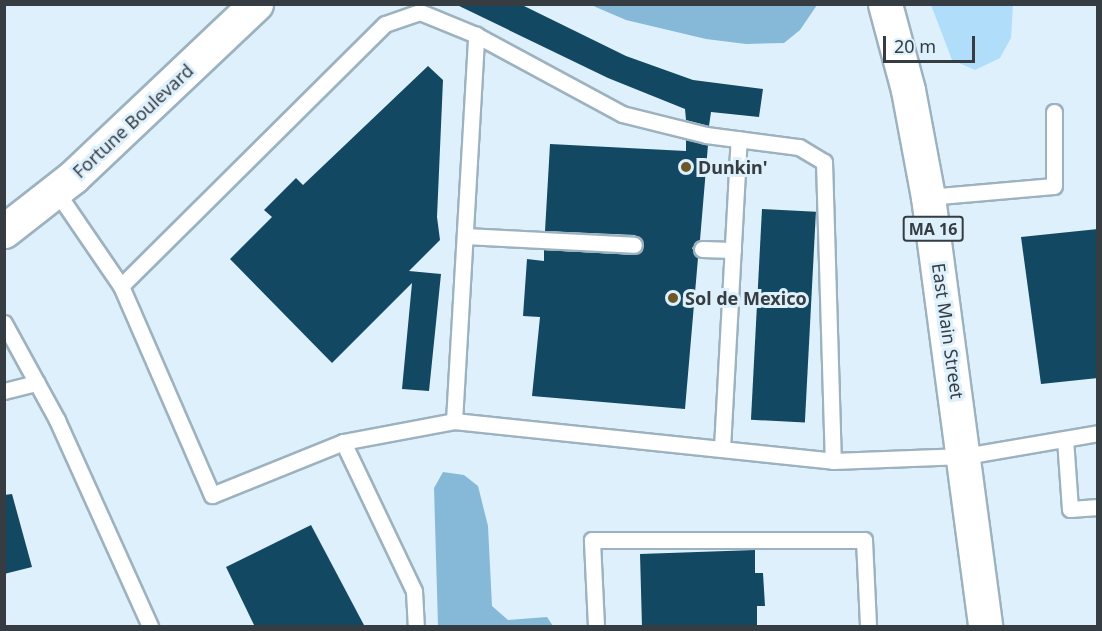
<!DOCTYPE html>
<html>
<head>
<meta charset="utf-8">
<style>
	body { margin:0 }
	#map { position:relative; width:1102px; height:631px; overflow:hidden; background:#def0fc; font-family:"Noto Sans",sans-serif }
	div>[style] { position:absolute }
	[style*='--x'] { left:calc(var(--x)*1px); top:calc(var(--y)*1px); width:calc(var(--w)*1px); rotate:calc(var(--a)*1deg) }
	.green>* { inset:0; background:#b0defa }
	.water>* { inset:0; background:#86b9d8 }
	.building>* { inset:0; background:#134862; transform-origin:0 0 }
	.roads { filter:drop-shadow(2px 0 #9db2bf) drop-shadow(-2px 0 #9db2bf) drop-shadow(0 2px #9db2bf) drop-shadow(0 -2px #9db2bf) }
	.service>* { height:15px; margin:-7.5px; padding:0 7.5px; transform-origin:7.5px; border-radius:7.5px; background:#fff }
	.secondary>* { height:33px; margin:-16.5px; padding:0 16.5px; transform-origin:16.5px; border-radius:16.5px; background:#fff }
	.primary>* { height:33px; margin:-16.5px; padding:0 16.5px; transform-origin:16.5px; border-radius:16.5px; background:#fff }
	.dots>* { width:16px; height:16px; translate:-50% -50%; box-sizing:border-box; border:3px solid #def0fc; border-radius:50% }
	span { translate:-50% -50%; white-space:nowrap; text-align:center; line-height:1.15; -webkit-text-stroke:6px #def0fc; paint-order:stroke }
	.shield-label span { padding:2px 4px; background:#def0fc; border:2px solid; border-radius:4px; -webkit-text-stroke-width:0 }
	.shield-label { font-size:16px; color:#353d43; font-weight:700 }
	.street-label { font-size:18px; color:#353d43 }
	.poi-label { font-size:18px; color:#353d43; font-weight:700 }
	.left { translate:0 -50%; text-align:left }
	.frame { position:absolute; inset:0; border:6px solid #353d43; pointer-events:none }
	.scale { position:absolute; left:883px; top:36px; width:92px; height:27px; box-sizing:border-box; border:3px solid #353d43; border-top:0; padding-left:8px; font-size:18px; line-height:21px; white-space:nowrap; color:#353d43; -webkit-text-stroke:4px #def0fc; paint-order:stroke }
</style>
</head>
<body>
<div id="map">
	<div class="green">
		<i style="clip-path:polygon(931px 5px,1013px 5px,1011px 38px,1000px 58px,975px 70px,952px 60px)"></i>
	</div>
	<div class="water">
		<i style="clip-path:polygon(591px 5px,817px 5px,800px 30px,784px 43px,746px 44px,706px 39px,626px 20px)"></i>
		<i style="clip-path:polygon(443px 472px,464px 475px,478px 486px,488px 526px,492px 606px,508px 620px,547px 617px,553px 626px,438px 626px,434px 488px)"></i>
	</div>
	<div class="building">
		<i style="clip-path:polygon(455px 4px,520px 4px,626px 56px,693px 80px,763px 89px,759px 117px,711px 112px,709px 126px,686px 120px,685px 109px,608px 78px)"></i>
		<i style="clip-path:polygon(428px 66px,443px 80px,437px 217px,440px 240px,409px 271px,441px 274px,429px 391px,402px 389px,412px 283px,332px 363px,230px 259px,272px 217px,264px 210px,296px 178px,303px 185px)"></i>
		<i style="clip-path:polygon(686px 140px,708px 145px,700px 240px,692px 248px,698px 258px,685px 409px,532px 396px,540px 317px,523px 316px,527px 259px,544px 261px,544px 250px,634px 255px,644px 246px,635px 235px,545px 231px,550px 144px,686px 151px)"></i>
		<i style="left:762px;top:209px;width:54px;height:211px;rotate:3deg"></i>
		<i style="clip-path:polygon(1098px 229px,1098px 378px,1041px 384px,1021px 237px)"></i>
		<i style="clip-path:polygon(12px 494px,32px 567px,4px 574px,4px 495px)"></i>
		<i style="clip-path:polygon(311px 525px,365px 627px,255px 627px,226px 567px)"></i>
		<i style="clip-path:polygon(755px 550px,755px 573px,763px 573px,765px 606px,757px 606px,757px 627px,642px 627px,640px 554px)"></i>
	</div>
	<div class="roads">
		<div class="service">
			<i style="--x:56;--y:191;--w:115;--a:55.6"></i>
			<i style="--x:121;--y:286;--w:228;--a:66.5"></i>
			<i style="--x:212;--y:495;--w:141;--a:-22"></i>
			<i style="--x:343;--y:442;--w:113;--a:-10.7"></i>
			<i style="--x:454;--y:421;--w:381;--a:6"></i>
			<i style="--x:833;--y:461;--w:132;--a:-2.2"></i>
			<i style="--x:965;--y:456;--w:135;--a:-9.8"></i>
			<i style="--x:928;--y:197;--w:126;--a:-5"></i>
			<i style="--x:1054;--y:186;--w:74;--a:-90"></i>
			<i style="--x:465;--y:236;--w:169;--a:3"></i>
			<i style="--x:702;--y:249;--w:31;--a:2"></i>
			<i style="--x:121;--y:286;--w:372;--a:-44.8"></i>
			<i style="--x:385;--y:24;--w:37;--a:-19"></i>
			<i style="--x:420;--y:12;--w:61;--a:22.3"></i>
			<i style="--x:476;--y:35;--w:166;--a:28.4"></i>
			<i style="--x:622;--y:114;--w:87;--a:14"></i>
			<i style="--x:706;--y:135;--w:94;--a:7.4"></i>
			<i style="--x:799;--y:147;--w:29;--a:31"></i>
			<i style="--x:824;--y:162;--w:299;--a:88.3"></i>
			<i style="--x:4;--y:323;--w:111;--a:61.3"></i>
			<i style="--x:57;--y:420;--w:226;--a:65.7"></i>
			<i style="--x:4;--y:391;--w:34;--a:-14"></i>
			<i style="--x:454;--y:421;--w:387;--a:-86.7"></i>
			<i style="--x:1065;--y:439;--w:70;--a:85.9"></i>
			<i style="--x:1070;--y:509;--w:28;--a:-4"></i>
			<i style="--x:343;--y:442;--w:165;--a:64.5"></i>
			<i style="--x:414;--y:591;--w:35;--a:87"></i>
			<i style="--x:722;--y:448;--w:309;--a:-86.9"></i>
			<i style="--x:596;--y:626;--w:86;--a:-92.7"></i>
			<i style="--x:592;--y:540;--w:272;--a:0"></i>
			<i style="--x:864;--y:540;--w:86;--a:87.3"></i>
		</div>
		<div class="secondary">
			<i style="--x:4;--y:231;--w:88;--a:-38"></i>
			<i style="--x:73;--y:177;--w:252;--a:-43.4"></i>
		</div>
		<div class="primary">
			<i style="--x:885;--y:4;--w:89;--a:75"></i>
			<i style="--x:908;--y:90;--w:109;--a:79.4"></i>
			<i style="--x:928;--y:197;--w:433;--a:82.4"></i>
		</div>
	</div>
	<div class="dots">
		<i style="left:686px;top:167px;background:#6d5727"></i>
		<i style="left:673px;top:298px;background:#6d5727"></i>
	</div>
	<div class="shield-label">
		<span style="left:933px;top:229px">MA 16</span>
	</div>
	<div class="street-label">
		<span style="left:133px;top:121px;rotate:-43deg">Fortune Boulevard</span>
		<span style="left:948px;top:331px;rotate:82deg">East Main Street</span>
	</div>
	<div class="poi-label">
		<span class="left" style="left:698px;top:167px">Dunkin'</span>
		<span class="left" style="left:685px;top:298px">Sol de Mexico</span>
	</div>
	<div class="frame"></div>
	<div class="scale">20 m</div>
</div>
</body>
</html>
